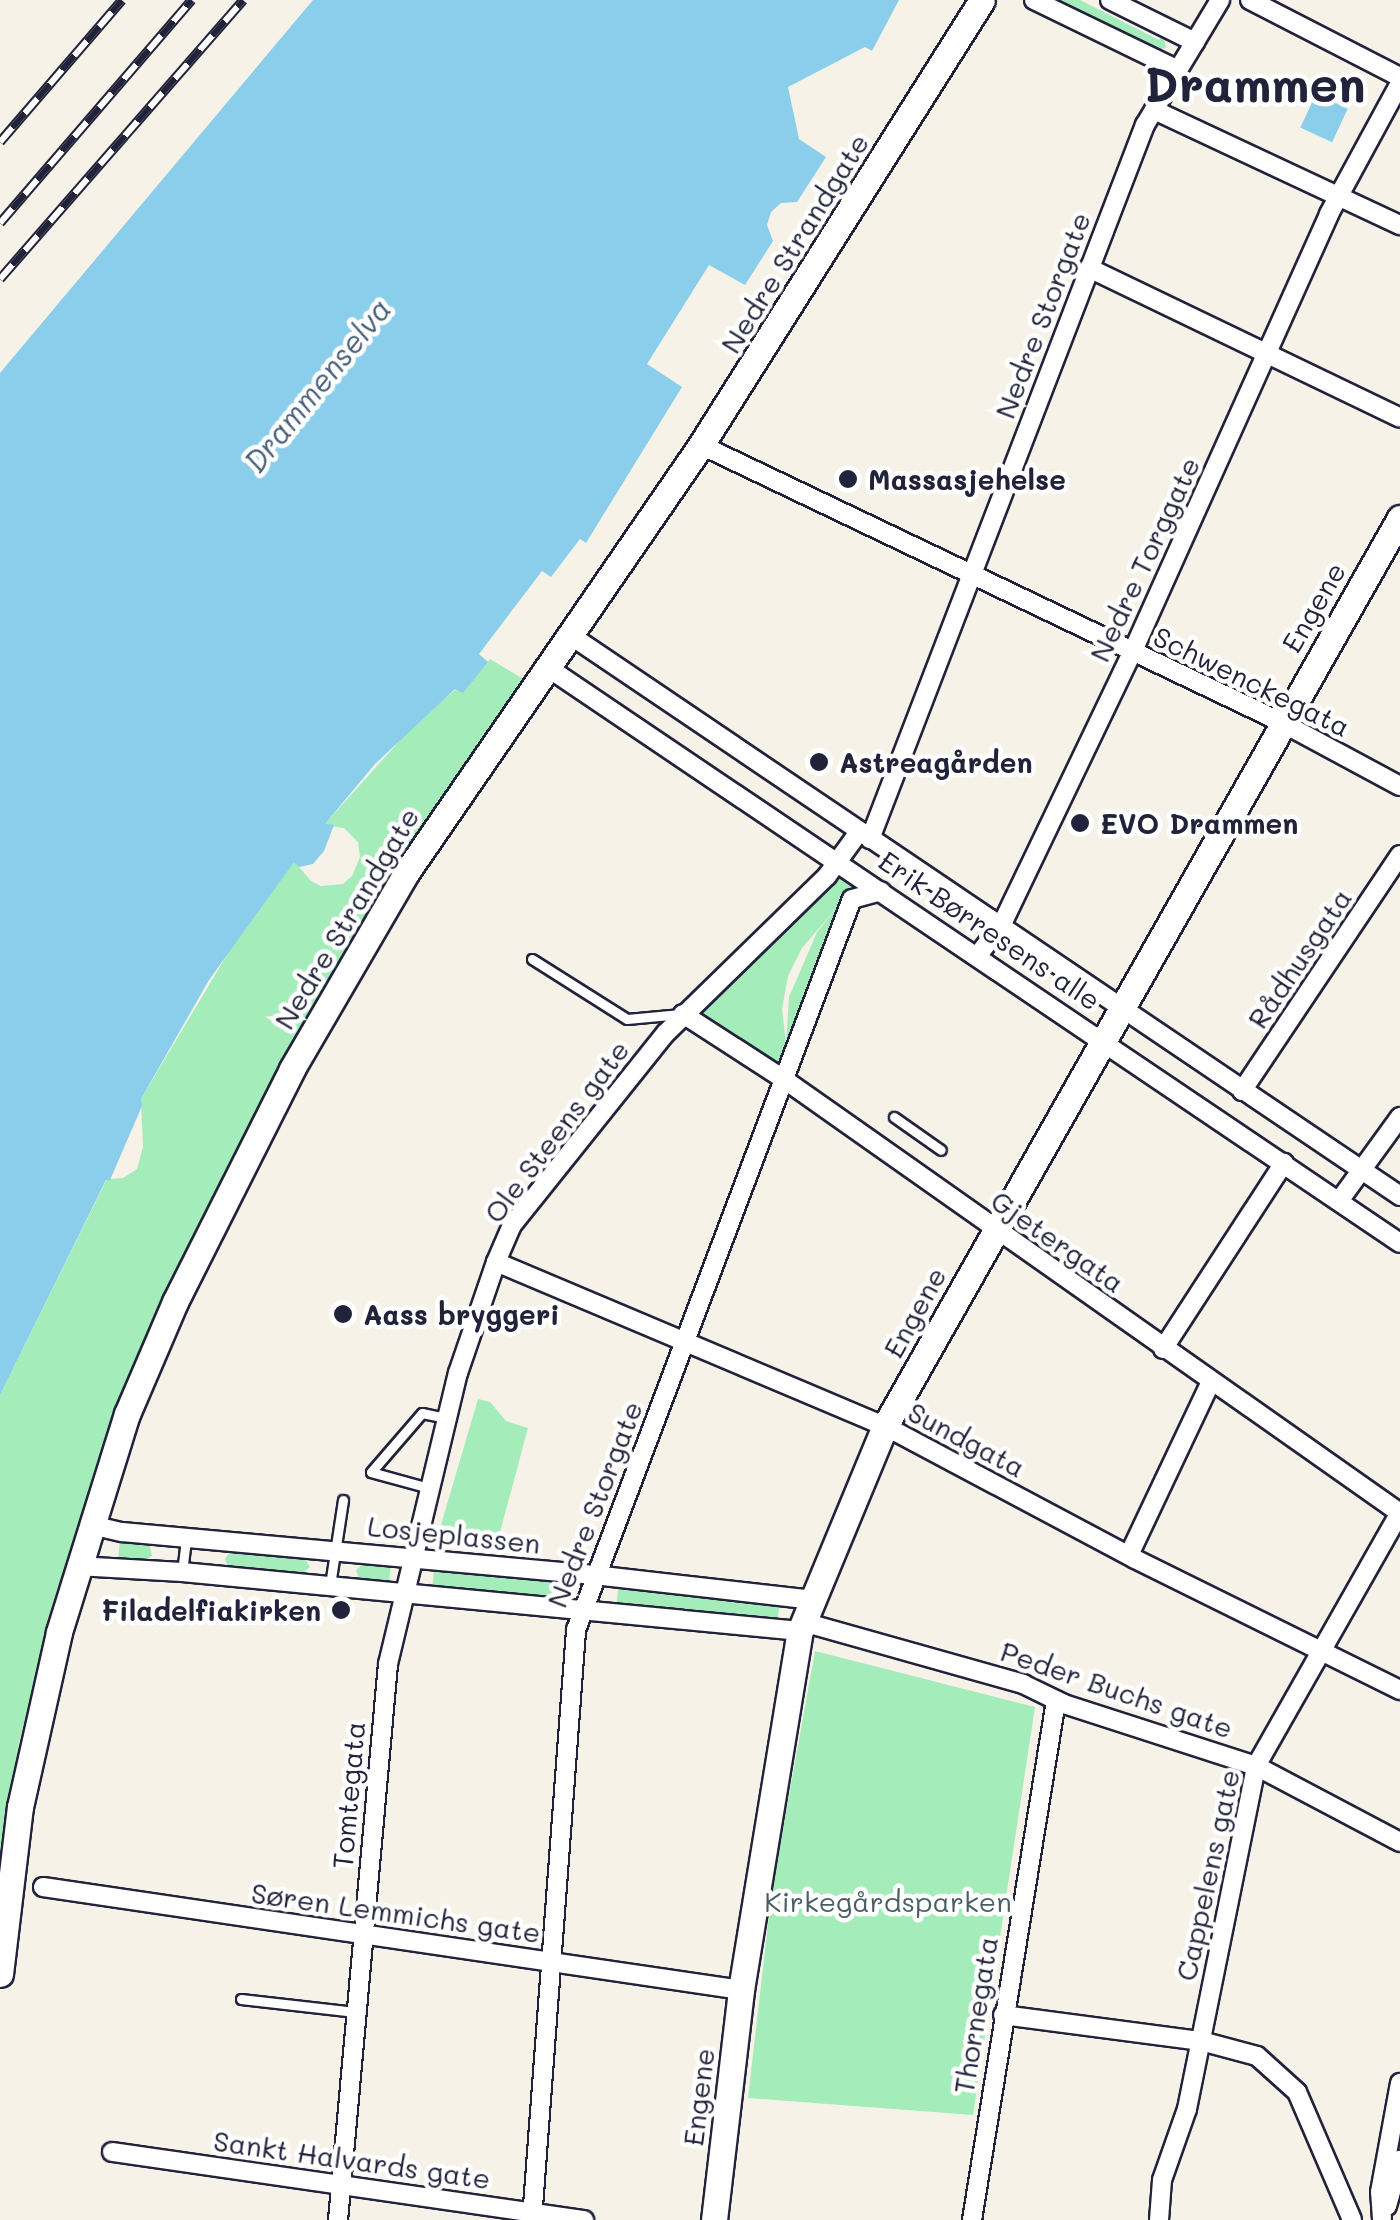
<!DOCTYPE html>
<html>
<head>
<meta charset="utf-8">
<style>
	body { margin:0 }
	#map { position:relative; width:1400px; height:2220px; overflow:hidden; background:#f7f2e8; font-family:Mali,sans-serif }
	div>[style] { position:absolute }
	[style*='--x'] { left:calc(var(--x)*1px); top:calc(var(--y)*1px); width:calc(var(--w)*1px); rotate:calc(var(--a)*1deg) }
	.green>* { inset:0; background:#a4ecb9; transform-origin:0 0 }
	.water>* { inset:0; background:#8aceeb; transform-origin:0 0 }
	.roads { filter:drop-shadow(2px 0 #22223b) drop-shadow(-2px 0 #22223b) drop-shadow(0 2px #22223b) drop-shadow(0 -2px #22223b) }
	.lane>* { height:9px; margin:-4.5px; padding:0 4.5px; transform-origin:4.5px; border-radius:4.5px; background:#fff }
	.street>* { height:18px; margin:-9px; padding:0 9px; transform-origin:9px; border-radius:9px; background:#fff }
	.secondary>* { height:25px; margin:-12.5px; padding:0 12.5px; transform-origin:12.5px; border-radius:12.5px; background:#fff }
	.rail>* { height:10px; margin-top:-5px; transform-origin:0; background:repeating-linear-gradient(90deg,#fff 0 19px,#22223b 0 38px); box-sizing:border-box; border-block:2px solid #22223b }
	.dots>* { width:28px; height:28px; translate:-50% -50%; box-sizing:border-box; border:5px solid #fff; border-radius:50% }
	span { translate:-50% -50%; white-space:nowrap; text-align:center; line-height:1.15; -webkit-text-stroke:9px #fff; paint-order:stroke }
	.street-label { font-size:28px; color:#22223b }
	.poi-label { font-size:28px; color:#22223b; font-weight:700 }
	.left { translate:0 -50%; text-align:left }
	.right { translate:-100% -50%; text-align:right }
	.park-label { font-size:28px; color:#495f61 }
	.water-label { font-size:30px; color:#465e79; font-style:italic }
	.town-label { font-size:48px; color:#22223b; font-weight:700 }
</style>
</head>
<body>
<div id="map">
	<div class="green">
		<i style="clip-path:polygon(1061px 0,1080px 0,1159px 40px,1163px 34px,1166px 48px,1154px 50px)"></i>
		<i style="clip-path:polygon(490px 659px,525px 680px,444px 796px,339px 965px,63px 1580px,19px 1742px,0 1871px,0 1395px,107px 1179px,123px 1178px,137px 1169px,143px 1147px,141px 1099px,243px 928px,294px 861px,311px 881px,321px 886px,343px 884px,352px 876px,360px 857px,358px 842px,344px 828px,324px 825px,412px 727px,456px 689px,463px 693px)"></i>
		<i style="clip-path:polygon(evenodd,840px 862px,863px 877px,854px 888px,785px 1080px,683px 1014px,840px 862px,839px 905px,817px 932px,789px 997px,786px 1044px,782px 1009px,788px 976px,802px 948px,839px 905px)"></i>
		<i style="clip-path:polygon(478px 1399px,490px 1402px,506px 1421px,528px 1428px,496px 1547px,446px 1541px,438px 1535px)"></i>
		<i style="clip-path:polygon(120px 1540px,149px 1542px,152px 1556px,146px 1560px,118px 1558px)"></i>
		<i style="clip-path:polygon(232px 1550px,303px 1556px,310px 1567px,299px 1576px,229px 1569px,225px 1559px)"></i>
		<i style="clip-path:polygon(363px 1562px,391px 1564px,389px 1583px,360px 1580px,356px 1571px)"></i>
		<i style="left:434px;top:1570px;width:133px;height:17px;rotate:5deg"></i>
		<i style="left:618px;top:1589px;width:162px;height:15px;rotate:5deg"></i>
		<i style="clip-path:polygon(815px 1651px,1035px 1707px,973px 2115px,748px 2098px,772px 1890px)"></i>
	</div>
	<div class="water">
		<i style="clip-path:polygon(313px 0,899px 0,872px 51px,865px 47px,788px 87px,799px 139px,826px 157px,797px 202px,781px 203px,771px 212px,767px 225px,773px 241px,745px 285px,709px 265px,647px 364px,682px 387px,586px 543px,580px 539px,551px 577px,542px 571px,479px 654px,488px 662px,463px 693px,455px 689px,375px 764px,325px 824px,334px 825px,324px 851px,313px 864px,299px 867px,294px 862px,209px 980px,141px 1099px,142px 1106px,110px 1180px,106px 1180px,0 1395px,0 373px)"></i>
		<i style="left:1316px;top:94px;width:35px;height:37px;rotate:25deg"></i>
	</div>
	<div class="roads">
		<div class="lane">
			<i style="--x:532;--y:959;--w:112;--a:32.3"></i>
			<i style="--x:627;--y:1019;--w:54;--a:-5.3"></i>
			<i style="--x:894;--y:1117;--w:57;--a:35.1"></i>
			<i style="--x:429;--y:1488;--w:60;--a:-164.6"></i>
			<i style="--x:371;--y:1472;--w:78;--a:-49.2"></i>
			<i style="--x:422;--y:1413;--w:25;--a:12"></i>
			<i style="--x:182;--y:1572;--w:35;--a:-83"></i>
			<i style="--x:330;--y:1585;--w:86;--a:-81.3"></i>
			<i style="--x:241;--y:1999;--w:115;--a:6.5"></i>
		</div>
		<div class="street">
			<i style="--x:1034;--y:0;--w:160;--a:25.9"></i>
			<i style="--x:1110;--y:0;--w:95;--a:26.3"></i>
			<i style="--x:1250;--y:0;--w:169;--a:27.2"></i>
			<i style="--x:1154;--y:110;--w:272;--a:25.1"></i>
			<i style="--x:1089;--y:268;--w:345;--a:25.7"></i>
			<i style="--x:701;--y:445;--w:643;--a:25.53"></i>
			<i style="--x:1281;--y:722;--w:135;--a:28.3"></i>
			<i style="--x:570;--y:635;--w:1002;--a:34.05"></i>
			<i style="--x:547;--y:667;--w:1029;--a:34.03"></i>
			<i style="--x:870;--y:839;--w:765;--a:-68.94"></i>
			<i style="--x:1145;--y:125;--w:146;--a:-59"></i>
			<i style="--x:978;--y:955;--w:39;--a:-52"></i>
			<i style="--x:1002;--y:924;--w:301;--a:-64.4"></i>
			<i style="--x:1132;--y:653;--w:481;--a:-65.8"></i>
			<i style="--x:1329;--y:214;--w:149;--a:-61.5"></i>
			<i style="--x:683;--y:1014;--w:121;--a:32.9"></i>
			<i style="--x:785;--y:1080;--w:752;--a:35.15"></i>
			<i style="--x:1242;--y:1091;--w:284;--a:-56.2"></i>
			<i style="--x:1339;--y:1201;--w:104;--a:-54"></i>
			<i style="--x:496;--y:1262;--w:422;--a:22.9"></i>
			<i style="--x:885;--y:1426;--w:283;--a:28"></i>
			<i style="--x:1135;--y:1559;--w:296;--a:26.3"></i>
			<i style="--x:1163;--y:1349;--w:222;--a:-57"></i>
			<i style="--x:91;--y:1525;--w:32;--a:13"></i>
			<i style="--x:122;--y:1532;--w:474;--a:5.2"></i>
			<i style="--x:594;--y:1575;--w:219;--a:6.5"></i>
			<i style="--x:1129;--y:1555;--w:189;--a:-64.7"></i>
			<i style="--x:77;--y:1566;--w:105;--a:3.3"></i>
			<i style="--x:182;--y:1572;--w:621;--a:5.45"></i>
			<i style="--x:803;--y:1622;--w:229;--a:15.7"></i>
			<i style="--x:1023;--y:1684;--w:46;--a:26"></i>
			<i style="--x:1064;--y:1704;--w:202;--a:17.9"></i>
			<i style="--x:1256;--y:1766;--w:163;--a:27.8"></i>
			<i style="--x:43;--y:1887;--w:706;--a:8.39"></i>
			<i style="--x:1003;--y:2015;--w:200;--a:7.5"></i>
			<i style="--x:1201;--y:2041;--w:58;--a:15"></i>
			<i style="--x:1257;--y:2056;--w:54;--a:42"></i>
			<i style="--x:1297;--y:2092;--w:139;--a:66.7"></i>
			<i style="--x:112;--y:2152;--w:477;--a:8.2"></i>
			<i style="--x:1387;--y:2206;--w:48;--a:-74.2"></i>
			<i style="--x:1382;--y:2219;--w:27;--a:-94"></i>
			<i style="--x:1380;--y:2192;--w:111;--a:-79.6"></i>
			<i style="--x:338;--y:2220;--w:558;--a:-84.86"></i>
			<i style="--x:388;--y:1664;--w:299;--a:-76.5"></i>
			<i style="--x:458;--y:1373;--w:117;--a:-71.1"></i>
			<i style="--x:496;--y:1262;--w:40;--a:-66.6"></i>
			<i style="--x:512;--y:1225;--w:246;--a:-51.3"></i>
			<i style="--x:666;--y:1033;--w:225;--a:-44.3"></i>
			<i style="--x:827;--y:876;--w:54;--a:-54"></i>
			<i style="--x:532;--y:2220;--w:592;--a:-85.73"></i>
			<i style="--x:576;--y:1630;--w:781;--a:-69.32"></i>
			<i style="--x:852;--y:899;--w:30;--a:-15"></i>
			<i style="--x:972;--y:2220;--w:526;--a:-80.81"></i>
			<i style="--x:1159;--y:2220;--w:40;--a:-85.7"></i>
			<i style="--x:1162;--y:2180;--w:75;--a:-70.6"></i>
			<i style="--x:1187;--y:2109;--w:350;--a:-78.6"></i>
			<i style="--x:1256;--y:1766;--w:292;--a:-60.4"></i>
		</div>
		<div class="secondary">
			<i style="--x:0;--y:1974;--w:168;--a:-83.2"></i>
			<i style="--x:20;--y:1807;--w:179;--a:-77.4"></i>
			<i style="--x:59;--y:1632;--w:228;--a:-72.7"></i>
			<i style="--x:127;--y:1414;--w:122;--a:-66.8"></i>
			<i style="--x:175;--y:1302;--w:261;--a:-63.3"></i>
			<i style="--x:292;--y:1069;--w:227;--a:-59.8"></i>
			<i style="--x:406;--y:873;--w:520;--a:-55.42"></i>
			<i style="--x:701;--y:445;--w:526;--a:-57.73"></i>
			<i style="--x:714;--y:2220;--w:232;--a:-83.3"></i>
			<i style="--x:741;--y:1990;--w:364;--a:-80.7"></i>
			<i style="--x:800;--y:1631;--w:222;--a:-67.5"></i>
			<i style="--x:885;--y:1426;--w:1044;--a:-60.44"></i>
		</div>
	</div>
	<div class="rail">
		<i style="--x:0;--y:142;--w:187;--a:-49.3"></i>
		<i style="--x:0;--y:223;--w:294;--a:-49.3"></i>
		<i style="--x:0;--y:279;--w:370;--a:-48.9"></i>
	</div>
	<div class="dots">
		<i style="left:848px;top:479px;background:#22223b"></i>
		<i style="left:819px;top:762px;background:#22223b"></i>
		<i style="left:1080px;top:823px;background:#22223b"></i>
		<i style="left:343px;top:1314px;background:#22223b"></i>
		<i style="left:341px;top:1610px;background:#22223b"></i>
	</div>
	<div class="street-label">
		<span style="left:794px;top:243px;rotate:-58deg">Nedre Strandgate</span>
		<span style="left:1042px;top:315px;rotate:-69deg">Nedre Storgate</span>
		<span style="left:1144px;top:559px;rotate:-65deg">Nedre Torggate</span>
		<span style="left:1313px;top:607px;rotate:-60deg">Engene</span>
		<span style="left:1252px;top:681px;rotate:26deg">Schwenckegata</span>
		<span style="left:346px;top:918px;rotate:-59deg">Nedre Strandgate</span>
		<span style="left:990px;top:930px;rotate:34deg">Erik Børresens alle</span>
		<span style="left:1299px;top:958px;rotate:-56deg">Rådhusgata</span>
		<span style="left:556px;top:1131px;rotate:-53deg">Ole Steens gate</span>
		<span style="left:1058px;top:1241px;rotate:35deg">Gjetergata</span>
		<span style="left:914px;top:1312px;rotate:-61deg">Engene</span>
		<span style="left:967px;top:1439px;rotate:28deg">Sundgata</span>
		<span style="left:594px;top:1504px;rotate:-69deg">Nedre Storgate</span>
		<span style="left:454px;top:1534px;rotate:6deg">Losjeplassen</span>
		<span style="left:1117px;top:1689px;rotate:19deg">Peder Buchs gate</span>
		<span style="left:348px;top:1795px;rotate:-85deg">Tomtegata</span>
		<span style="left:1207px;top:1875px;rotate:-78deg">Cappelens gate</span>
		<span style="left:396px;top:1912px;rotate:8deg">Søren Lemmichs gate</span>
		<span style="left:975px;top:2015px;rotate:-81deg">Thornegata</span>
		<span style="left:698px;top:2097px;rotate:-83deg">Engene</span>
		<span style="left:352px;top:2159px;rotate:8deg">Sankt Halvards gate</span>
	</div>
	<div class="poi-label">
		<span class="left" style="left:868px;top:479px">Massasjehelse</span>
		<span class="left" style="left:839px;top:762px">Astreagården</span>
		<span class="left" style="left:1100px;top:823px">EVO Drammen</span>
		<span class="left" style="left:363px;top:1314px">Aass bryggeri</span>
		<span class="right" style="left:321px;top:1610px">Filadelfiakirken</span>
	</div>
	<div class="park-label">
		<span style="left:888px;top:1901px">Kirkegårdsparken</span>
	</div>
	<div class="water-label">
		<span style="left:317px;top:385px;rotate:-51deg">Drammenselva</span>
	</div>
	<div class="town-label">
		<span style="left:1255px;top:84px">Drammen</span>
	</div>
</div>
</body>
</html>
